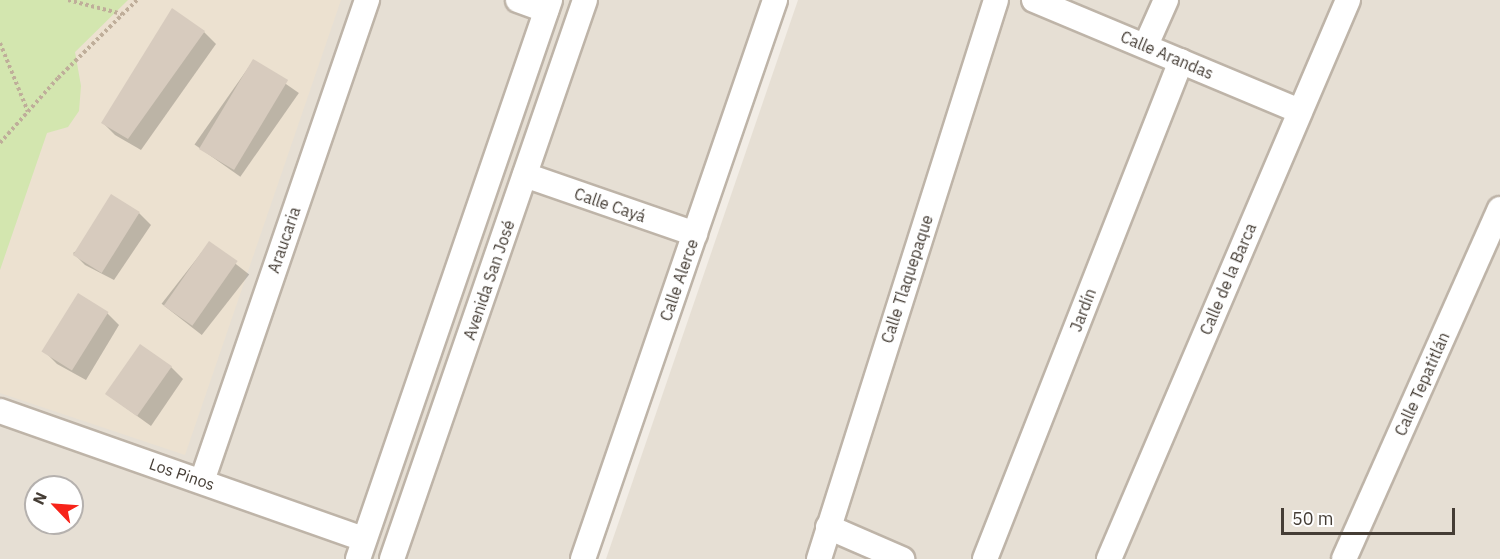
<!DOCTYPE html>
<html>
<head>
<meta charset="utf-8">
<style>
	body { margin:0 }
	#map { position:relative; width:1500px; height:559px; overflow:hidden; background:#f2ede6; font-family:"IBM Plex Sans",sans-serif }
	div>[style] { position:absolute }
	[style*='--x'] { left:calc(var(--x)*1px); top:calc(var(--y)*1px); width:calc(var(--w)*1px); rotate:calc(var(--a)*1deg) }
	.residential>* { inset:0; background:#e6dfd4 }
	.education>* { inset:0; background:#ece1d0 }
	.green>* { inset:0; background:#d3e6af }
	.shadow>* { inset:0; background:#0003; transform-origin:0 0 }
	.building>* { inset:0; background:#d7cbbe; transform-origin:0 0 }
	.path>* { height:4px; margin-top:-2px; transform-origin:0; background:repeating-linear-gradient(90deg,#bfae9a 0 3px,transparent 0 6px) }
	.roads { filter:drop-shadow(2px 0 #beb4a8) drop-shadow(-2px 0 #beb4a8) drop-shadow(0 2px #beb4a8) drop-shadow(0 -2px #beb4a8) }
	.street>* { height:24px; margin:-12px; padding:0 12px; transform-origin:12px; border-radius:12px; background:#fff }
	span { translate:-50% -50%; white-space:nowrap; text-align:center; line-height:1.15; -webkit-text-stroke:5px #fff; paint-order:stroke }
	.street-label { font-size:16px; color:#453d35 }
	.north { position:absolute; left:24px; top:475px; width:60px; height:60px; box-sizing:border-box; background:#fff; border:2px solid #b5b1ae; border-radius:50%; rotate:295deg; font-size:16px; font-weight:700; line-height:24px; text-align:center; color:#453d35 }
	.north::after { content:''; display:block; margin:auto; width:21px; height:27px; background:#f72319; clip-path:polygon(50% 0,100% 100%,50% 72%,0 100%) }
	.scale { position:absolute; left:1281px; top:508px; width:174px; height:27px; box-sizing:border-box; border:3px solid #453d35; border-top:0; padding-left:8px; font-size:18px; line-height:21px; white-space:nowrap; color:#453d35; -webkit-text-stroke:4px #fff; paint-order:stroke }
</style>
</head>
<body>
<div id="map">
	<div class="residential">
		<i style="clip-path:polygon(evenodd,0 0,761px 0,572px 559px,0 559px,0 0,36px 487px,72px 487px,72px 523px,36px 523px,36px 487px)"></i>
		<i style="clip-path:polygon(798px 0,1500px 0,1500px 559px,606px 559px)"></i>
	</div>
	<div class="education">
		<i style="clip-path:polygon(128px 0,341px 0,185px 455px,0 393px,0 270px,47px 132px,68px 127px,81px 86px,75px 52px)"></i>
	</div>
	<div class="green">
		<i style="clip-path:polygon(0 0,128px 0,75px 52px,81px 86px,79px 111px,68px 127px,47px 133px,0 270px)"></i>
	</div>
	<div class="shadow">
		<i style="clip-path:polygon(204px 32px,216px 44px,141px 150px,115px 135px,103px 123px)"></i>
		<i style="left:253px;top:61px;width:56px;height:102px;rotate:35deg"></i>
		<i style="clip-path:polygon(139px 213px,151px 225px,114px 280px,85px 265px,73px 253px)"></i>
		<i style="left:209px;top:243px;width:51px;height:77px;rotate:38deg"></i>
		<i style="clip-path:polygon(107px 313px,119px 325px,86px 380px,57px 364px,45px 352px)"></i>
		<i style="clip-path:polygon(171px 367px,183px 379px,151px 426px,108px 395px)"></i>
	</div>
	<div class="building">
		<i style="clip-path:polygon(172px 8px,205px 31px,128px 139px,101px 123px)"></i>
		<i style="left:253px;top:59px;width:41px;height:105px;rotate:31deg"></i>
		<i style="left:111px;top:194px;width:34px;height:72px;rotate:32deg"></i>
		<i style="left:209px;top:241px;width:35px;height:79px;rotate:35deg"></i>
		<i style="left:78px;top:293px;width:36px;height:69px;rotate:32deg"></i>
		<i style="left:140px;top:344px;width:39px;height:61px;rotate:35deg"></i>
	</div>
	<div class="path">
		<i style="--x:68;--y:0;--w:56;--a:14.5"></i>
		<i style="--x:0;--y:43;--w:74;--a:67.9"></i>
		<i style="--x:0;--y:143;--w:87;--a:-48.3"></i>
		<i style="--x:58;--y:78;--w:111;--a:-44.6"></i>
	</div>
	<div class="roads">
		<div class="street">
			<i style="--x:518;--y:0;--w:30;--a:20"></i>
			<i style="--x:1034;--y:0;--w:288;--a:22.7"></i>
			<i style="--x:1146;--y:45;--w:49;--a:-66"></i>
			<i style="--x:525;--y:175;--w:180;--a:19.1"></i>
			<i style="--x:0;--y:411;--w:386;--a:19.4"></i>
			<i style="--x:202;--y:481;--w:509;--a:-71.07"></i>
			<i style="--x:828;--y:527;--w:81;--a:23.4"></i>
			<i style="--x:358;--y:559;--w:591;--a:-71.04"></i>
			<i style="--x:392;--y:559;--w:591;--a:-70.95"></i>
			<i style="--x:583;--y:559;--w:591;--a:-71.04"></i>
			<i style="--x:819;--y:559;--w:586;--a:-72.43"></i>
			<i style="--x:985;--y:559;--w:535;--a:-68.52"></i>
			<i style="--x:1109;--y:559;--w:608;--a:-66.85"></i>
			<i style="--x:1344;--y:559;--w:383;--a:-66"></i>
		</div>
	</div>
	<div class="street-label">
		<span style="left:1167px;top:55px;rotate:23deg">Calle Arandas</span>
		<span style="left:610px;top:205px;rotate:19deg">Calle Cayá</span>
		<span style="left:284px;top:240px;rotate:-71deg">Araucaria</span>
		<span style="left:907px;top:279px;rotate:-72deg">Calle Tlaquepaque</span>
		<span style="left:1228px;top:279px;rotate:-67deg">Calle de la Barca</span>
		<span style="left:489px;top:280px;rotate:-71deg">Avenida San José</span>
		<span style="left:679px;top:280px;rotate:-71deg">Calle Alerce</span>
		<span style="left:1083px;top:310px;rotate:-69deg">Jardín</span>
		<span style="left:1422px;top:384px;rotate:-66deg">Calle Tepatitlán</span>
		<span style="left:182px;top:474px;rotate:19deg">Los Pinos</span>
	</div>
	<div class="north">N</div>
	<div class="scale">50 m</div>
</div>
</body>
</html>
